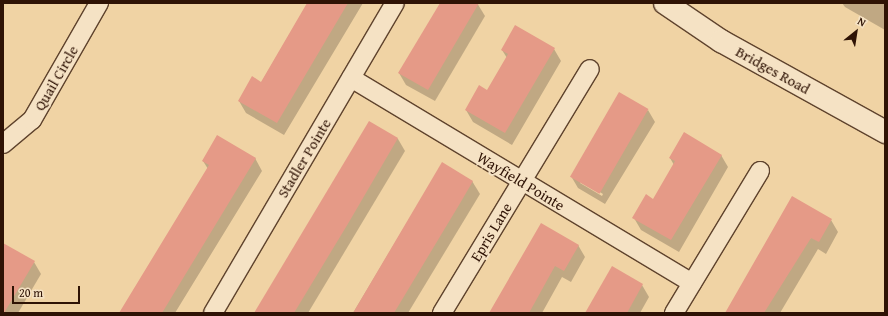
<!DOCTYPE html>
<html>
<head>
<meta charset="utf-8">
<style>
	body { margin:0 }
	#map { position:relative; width:888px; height:316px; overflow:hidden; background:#f0d3a4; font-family:"Gentium Book Plus",serif }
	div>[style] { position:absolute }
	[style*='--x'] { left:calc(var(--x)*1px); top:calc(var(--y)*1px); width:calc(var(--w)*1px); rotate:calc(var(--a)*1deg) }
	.shadow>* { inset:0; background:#0003 }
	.building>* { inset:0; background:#e59a87; transform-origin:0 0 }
	.roads { filter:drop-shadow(1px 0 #5f432d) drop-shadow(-1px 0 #5f432d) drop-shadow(0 1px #5f432d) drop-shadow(0 -1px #5f432d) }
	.minor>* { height:18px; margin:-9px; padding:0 9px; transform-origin:9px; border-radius:9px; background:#f5e2c4 }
	.tertiary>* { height:22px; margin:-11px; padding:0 11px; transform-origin:11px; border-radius:11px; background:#f5e2c4 }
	span { translate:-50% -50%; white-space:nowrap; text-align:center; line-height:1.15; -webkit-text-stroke:4px #f5e2c4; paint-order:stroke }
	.street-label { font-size:15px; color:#2f1305 }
	.frame { position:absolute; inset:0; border:4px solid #2f1305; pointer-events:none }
	.north { position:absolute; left:836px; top:12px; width:40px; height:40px; -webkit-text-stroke:3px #f5e2c4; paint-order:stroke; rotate:30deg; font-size:11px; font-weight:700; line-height:16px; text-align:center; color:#2f1305 }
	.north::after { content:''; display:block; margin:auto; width:14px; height:18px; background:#2f1305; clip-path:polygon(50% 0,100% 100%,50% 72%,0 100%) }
	.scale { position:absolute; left:12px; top:286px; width:68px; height:18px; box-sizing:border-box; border:2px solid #2f1305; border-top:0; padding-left:5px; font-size:12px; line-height:14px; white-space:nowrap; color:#2f1305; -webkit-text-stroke:3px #f5e2c4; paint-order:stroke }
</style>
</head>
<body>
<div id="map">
	<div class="shadow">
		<i style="clip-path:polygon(308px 3px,363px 3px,284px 135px,246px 113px,239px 101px,261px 83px)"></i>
		<i style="clip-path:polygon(441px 3px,477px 3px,485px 16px,435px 101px,406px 85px,399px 73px)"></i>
		<i style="clip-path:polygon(842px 3px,885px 3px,885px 30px,845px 7px)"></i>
		<i style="clip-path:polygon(554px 49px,561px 61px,512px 145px,473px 122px,466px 110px,488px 92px,507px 58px,502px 50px)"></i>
		<i style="clip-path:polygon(evenodd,648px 110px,655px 122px,605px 204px,578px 188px,571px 176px,648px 110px,580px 180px,603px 194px,602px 196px,580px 183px,580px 180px)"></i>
		<i style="clip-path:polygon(369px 123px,398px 139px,405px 151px,308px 313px,256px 313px)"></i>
		<i style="clip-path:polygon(721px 155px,728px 167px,679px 252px,641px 230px,634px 218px,654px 200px,674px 165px,670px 158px)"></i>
		<i style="clip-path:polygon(255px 158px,262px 171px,175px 313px,121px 313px,208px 169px,203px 161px)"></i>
		<i style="clip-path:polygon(442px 164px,472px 181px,480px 194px,408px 313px,353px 313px)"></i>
		<i style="clip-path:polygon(831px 220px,838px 232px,826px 254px,818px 249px,780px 313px,726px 313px)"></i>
		<i style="clip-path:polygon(3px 244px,34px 262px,41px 274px,18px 313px,3px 313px)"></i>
		<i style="clip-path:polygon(578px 245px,585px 257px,571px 282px,562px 277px,542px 313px,490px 313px)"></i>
		<i style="clip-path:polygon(612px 268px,642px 285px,649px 297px,640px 313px,586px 313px)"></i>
	</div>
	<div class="building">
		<i style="clip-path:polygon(307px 3px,348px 3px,277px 123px,238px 101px,252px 76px,261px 82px)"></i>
		<i style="clip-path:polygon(440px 3px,479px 3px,428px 90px,398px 73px)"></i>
		<i style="clip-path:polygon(515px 25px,555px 48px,505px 133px,465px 110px,479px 85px,487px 90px,508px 54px,501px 50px)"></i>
		<i style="left:619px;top:92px;width:34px;height:98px;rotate:30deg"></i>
		<i style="clip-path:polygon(369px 121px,398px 138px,349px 222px,294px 313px,254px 313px)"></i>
		<i style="clip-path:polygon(684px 132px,722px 155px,671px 240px,632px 218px,646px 194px,653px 199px,675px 161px,669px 158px)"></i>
		<i style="clip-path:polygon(217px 135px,256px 158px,162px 313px,119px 313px,209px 165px,202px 161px)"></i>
		<i style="clip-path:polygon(442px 162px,473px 181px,459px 205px,394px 313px,353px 313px)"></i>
		<i style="clip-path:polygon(792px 196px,832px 219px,819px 242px,811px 238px,764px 313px,725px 313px)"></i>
		<i style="clip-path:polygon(541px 223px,579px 245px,564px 271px,555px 266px,529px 313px,489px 313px)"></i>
		<i style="clip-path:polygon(3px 243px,35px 261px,4px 313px,3px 313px)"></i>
		<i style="clip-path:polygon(612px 266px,643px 284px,627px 313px,585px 313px)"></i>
	</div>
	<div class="roads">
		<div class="minor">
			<i style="--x:351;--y:78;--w:398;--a:31"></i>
			<i style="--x:3;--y:144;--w:38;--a:-40"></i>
			<i style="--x:32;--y:120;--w:135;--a:-60.2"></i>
			<i style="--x:213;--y:313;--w:359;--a:-59.6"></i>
			<i style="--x:442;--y:313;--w:285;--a:-58.8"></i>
			<i style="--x:674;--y:313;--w:166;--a:-58.8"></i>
		</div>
		<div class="tertiary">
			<i style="--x:665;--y:3;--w:68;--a:34.2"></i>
			<i style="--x:721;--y:41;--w:188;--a:29"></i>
		</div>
	</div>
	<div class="street-label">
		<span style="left:773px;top:70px;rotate:29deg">Bridges Road</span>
		<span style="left:56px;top:78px;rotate:-60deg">Quail Circle</span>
		<span style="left:304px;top:158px;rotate:-59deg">Stadler Pointe</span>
		<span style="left:521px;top:181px;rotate:31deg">Wayfield Pointe</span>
		<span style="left:491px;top:232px;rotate:-59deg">Epris Lane</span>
	</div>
	<div class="frame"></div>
	<div class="north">N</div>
	<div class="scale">20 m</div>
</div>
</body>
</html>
